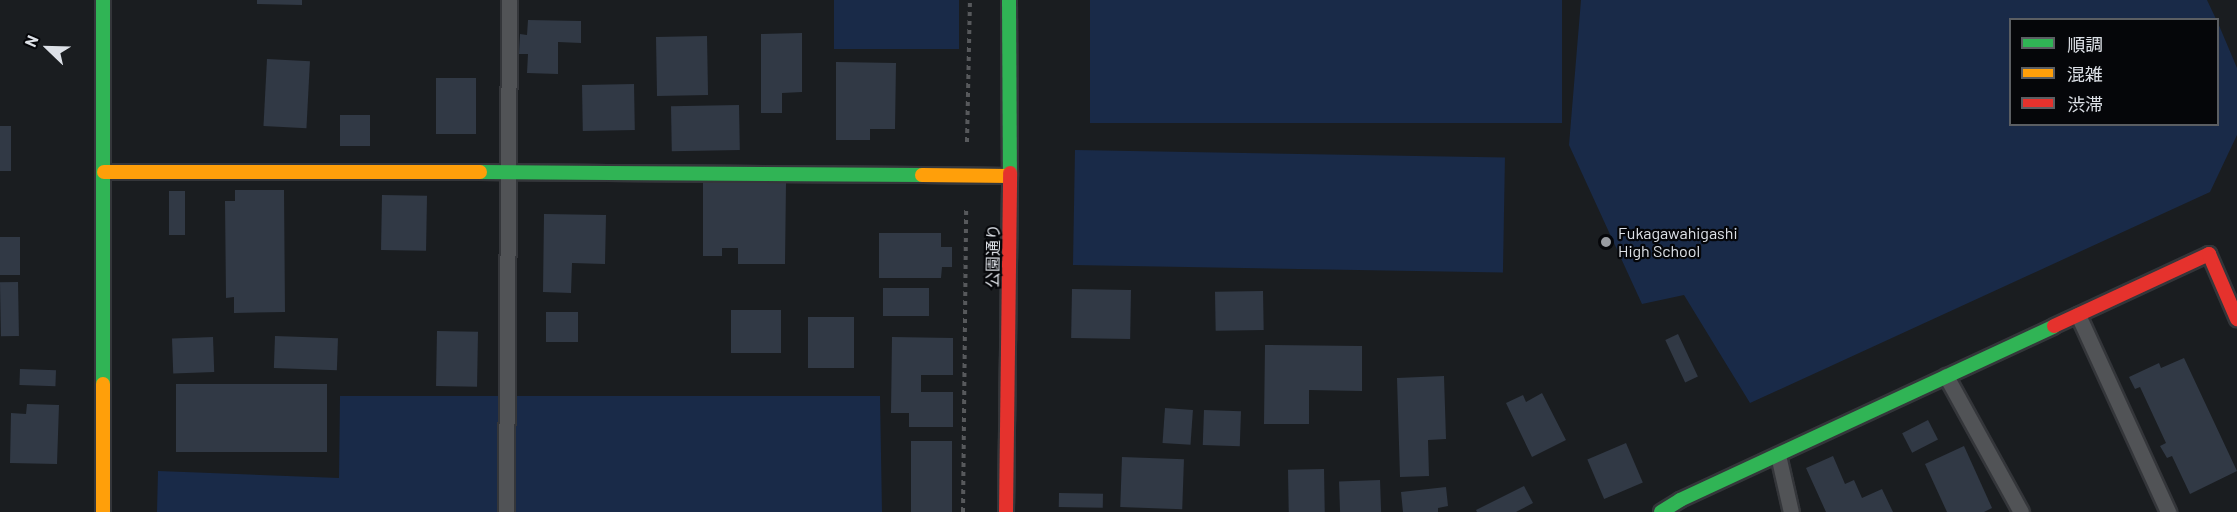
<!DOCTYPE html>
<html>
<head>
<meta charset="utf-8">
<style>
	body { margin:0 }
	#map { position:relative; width:2237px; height:512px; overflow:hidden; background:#1a1d20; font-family:Barlow,"Noto Sans JP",sans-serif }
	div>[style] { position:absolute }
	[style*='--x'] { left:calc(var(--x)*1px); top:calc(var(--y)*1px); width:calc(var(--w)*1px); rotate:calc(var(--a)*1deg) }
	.green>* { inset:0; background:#192a48; transform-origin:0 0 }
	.building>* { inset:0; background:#313945; transform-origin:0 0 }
	.path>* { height:4px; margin-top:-2px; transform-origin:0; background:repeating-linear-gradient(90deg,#57595c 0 4.5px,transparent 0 9px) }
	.roads { filter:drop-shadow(2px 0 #34363a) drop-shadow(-2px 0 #34363a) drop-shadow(0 2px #34363a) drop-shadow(0 -2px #34363a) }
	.lane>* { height:15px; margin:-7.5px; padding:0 7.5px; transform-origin:7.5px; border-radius:7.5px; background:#515356 }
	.fast>* { height:14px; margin:-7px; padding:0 7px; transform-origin:7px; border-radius:7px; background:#30b455 }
	.slow>* { height:14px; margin:-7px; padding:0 7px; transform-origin:7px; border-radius:7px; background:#ff9f0a }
	.jam>* { height:14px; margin:-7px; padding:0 7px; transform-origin:7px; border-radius:7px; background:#e5322d }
	.dots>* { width:16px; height:16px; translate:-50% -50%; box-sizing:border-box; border:3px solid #050609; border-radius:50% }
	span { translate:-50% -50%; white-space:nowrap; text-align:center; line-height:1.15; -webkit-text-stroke:4.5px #050609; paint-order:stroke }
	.poi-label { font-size:16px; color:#dde1e7 }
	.left { translate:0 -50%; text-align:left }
	.street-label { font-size:16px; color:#dde1e7 }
	.legend { position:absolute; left:2009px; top:18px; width:210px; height:108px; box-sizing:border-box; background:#050609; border:2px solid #5b5e62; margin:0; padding:8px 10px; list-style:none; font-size:18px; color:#dde1e7 }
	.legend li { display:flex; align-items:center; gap:12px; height:30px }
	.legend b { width:30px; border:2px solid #5b5e62 }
	.north { position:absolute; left:18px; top:18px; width:60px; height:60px; -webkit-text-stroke:4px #050609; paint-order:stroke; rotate:293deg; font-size:16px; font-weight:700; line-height:24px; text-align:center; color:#dde1e7 }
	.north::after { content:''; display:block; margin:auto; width:21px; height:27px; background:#dde1e7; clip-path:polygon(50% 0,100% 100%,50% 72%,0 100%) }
</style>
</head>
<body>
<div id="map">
	<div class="green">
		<i style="left:834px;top:0;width:125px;height:49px"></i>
		<i style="left:1090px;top:0;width:472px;height:123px"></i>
		<i style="clip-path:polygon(1581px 0,2207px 0,2216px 19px,2010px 20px,2010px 124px,2218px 124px,2218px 23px,2237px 68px,2237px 135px,2210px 192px,1750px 403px,1684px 295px,1642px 304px,1569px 145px)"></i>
		<i style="left:1075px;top:150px;width:430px;height:115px;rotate:1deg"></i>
		<i style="clip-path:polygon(340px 396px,880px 396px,882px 512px,157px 512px,158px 471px,339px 478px)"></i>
	</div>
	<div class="building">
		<i style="clip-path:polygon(257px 0,302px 0,302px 5px,257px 4px)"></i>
		<i style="clip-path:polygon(528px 20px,581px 21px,581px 43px,558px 42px,558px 74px,527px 73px,528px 54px,519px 54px,520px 34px,527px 35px)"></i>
		<i style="clip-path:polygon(802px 33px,802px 92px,782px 93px,782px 113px,761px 113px,761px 34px)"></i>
		<i style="left:707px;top:36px;width:59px;height:51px;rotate:89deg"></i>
		<i style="left:267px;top:59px;width:43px;height:67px;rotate:3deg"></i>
		<i style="clip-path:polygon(836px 62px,896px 63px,895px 129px,870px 129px,870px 140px,836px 140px)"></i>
		<i style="left:436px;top:78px;width:40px;height:56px"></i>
		<i style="left:634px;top:84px;width:46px;height:52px;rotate:89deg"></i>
		<i style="left:739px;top:105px;width:45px;height:68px;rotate:89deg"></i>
		<i style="left:340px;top:115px;width:30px;height:31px"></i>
		<i style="left:0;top:126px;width:11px;height:45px"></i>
		<i style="clip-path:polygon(703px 182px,786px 183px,785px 264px,738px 264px,738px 248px,722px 248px,722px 256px,703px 256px)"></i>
		<i style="clip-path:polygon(235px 190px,284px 190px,285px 312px,234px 313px,234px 297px,226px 298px,225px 201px,235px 201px)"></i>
		<i style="left:169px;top:191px;width:16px;height:44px"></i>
		<i style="left:382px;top:195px;width:45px;height:55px;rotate:1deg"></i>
		<i style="clip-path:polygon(544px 214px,606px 215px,605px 264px,572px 263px,571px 293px,543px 292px)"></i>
		<i style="clip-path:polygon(879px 233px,941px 233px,941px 247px,952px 247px,952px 267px,942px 267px,941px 278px,879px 278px)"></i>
		<i style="left:0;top:237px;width:20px;height:38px"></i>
		<i style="left:18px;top:282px;width:54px;height:18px;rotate:89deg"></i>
		<i style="left:883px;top:288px;width:46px;height:28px"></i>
		<i style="left:1072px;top:289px;width:59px;height:49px;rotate:1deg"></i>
		<i style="left:1263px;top:291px;width:39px;height:48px;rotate:89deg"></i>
		<i style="left:731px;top:310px;width:50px;height:43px"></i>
		<i style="left:546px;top:312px;width:32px;height:30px"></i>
		<i style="left:808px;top:317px;width:46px;height:51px"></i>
		<i style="left:437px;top:331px;width:41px;height:55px;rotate:1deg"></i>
		<i style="left:1678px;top:334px;width:47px;height:14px;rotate:65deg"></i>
		<i style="left:275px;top:336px;width:63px;height:32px;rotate:2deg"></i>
		<i style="left:213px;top:337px;width:35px;height:41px;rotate:88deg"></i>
		<i style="clip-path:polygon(892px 337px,953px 338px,953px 375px,921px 375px,921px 392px,953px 392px,953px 427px,909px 427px,909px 413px,891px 413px)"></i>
		<i style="clip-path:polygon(1265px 345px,1362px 346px,1362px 391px,1309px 390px,1309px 424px,1264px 424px)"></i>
		<i style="clip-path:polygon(2184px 358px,2237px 471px,2190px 494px,2172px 456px,2167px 458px,2160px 446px,2166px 443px,2140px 387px,2135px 389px,2129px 377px,2159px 363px,2161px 368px)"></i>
		<i style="left:20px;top:369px;width:36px;height:16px;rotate:2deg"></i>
		<i style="clip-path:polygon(1444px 376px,1446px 439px,1428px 440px,1429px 476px,1400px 477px,1397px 378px)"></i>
		<i style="left:176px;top:384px;width:151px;height:68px"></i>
		<i style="clip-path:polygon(1542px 393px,1566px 440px,1532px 457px,1506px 403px,1523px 395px,1526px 402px)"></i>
		<i style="clip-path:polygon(27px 404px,59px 405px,57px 464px,10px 463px,11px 413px,26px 414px)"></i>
		<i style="left:1165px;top:408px;width:28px;height:35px;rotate:4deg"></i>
		<i style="left:1204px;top:410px;width:37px;height:35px;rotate:2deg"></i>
		<i style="left:1928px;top:420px;width:22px;height:29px;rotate:63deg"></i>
		<i style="left:911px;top:441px;width:41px;height:71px"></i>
		<i style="left:1626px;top:443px;width:43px;height:42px;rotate:67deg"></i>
		<i style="clip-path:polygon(1964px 446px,1992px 508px,1984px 512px,1947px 512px,1925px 464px)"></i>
		<i style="clip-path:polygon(1833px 456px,1845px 484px,1854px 480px,1862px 498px,1882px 489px,1893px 512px,1826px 512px,1806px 468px)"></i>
		<i style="left:1122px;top:457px;width:62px;height:50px;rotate:2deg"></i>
		<i style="left:1324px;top:469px;width:43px;height:36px;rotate:89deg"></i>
		<i style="left:1380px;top:480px;width:32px;height:41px;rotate:88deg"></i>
		<i style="clip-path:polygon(1524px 486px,1533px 503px,1516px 512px,1477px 512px,1476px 510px)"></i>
		<i style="clip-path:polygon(1446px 487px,1448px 506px,1438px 508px,1438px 512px,1403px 512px,1401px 492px)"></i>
		<i style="left:1059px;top:493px;width:44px;height:14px;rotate:1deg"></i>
	</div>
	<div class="path">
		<i style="--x:967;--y:142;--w:142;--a:-88.8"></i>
		<i style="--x:963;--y:512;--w:302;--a:-89.4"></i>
	</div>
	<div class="roads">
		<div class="lane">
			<i style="--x:2078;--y:315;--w:217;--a:65.4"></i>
			<i style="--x:1946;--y:376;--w:155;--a:61.1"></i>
			<i style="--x:1778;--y:455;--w:58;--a:77.2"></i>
			<i style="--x:506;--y:512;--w:512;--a:-89.66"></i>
		</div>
		<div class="fast">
			<i style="--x:103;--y:0;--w:384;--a:90"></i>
			<i style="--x:1009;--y:0;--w:173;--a:89.7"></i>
			<i style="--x:480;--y:172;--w:442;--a:0.4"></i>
			<i style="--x:1661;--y:512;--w:22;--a:-32"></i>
			<i style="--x:1680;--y:500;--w:412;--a:-24.9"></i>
		</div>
		<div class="slow">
			<i style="--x:104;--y:172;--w:376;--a:0"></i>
			<i style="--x:922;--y:175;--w:88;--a:0.7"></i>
			<i style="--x:103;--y:384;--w:128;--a:90"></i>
		</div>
		<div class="jam">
			<i style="--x:2054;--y:326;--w:171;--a:-24.9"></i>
			<i style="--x:2209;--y:254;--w:71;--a:66.7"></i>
			<i style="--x:1006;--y:512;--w:339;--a:-89.3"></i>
		</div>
	</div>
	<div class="dots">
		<i style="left:1606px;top:242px;background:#999ca1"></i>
	</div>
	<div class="poi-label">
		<span class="left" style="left:1618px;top:242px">Fukagawahigashi<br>High School</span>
	</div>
	<div class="street-label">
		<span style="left:993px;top:256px;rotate:-89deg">公園通り</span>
	</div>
	<ul class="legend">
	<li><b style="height:8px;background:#30b455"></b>順調</li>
	<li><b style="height:8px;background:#ff9f0a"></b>混雑</li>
	<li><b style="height:8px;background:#e5322d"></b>渋滞</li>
	</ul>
	<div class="north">N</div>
</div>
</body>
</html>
